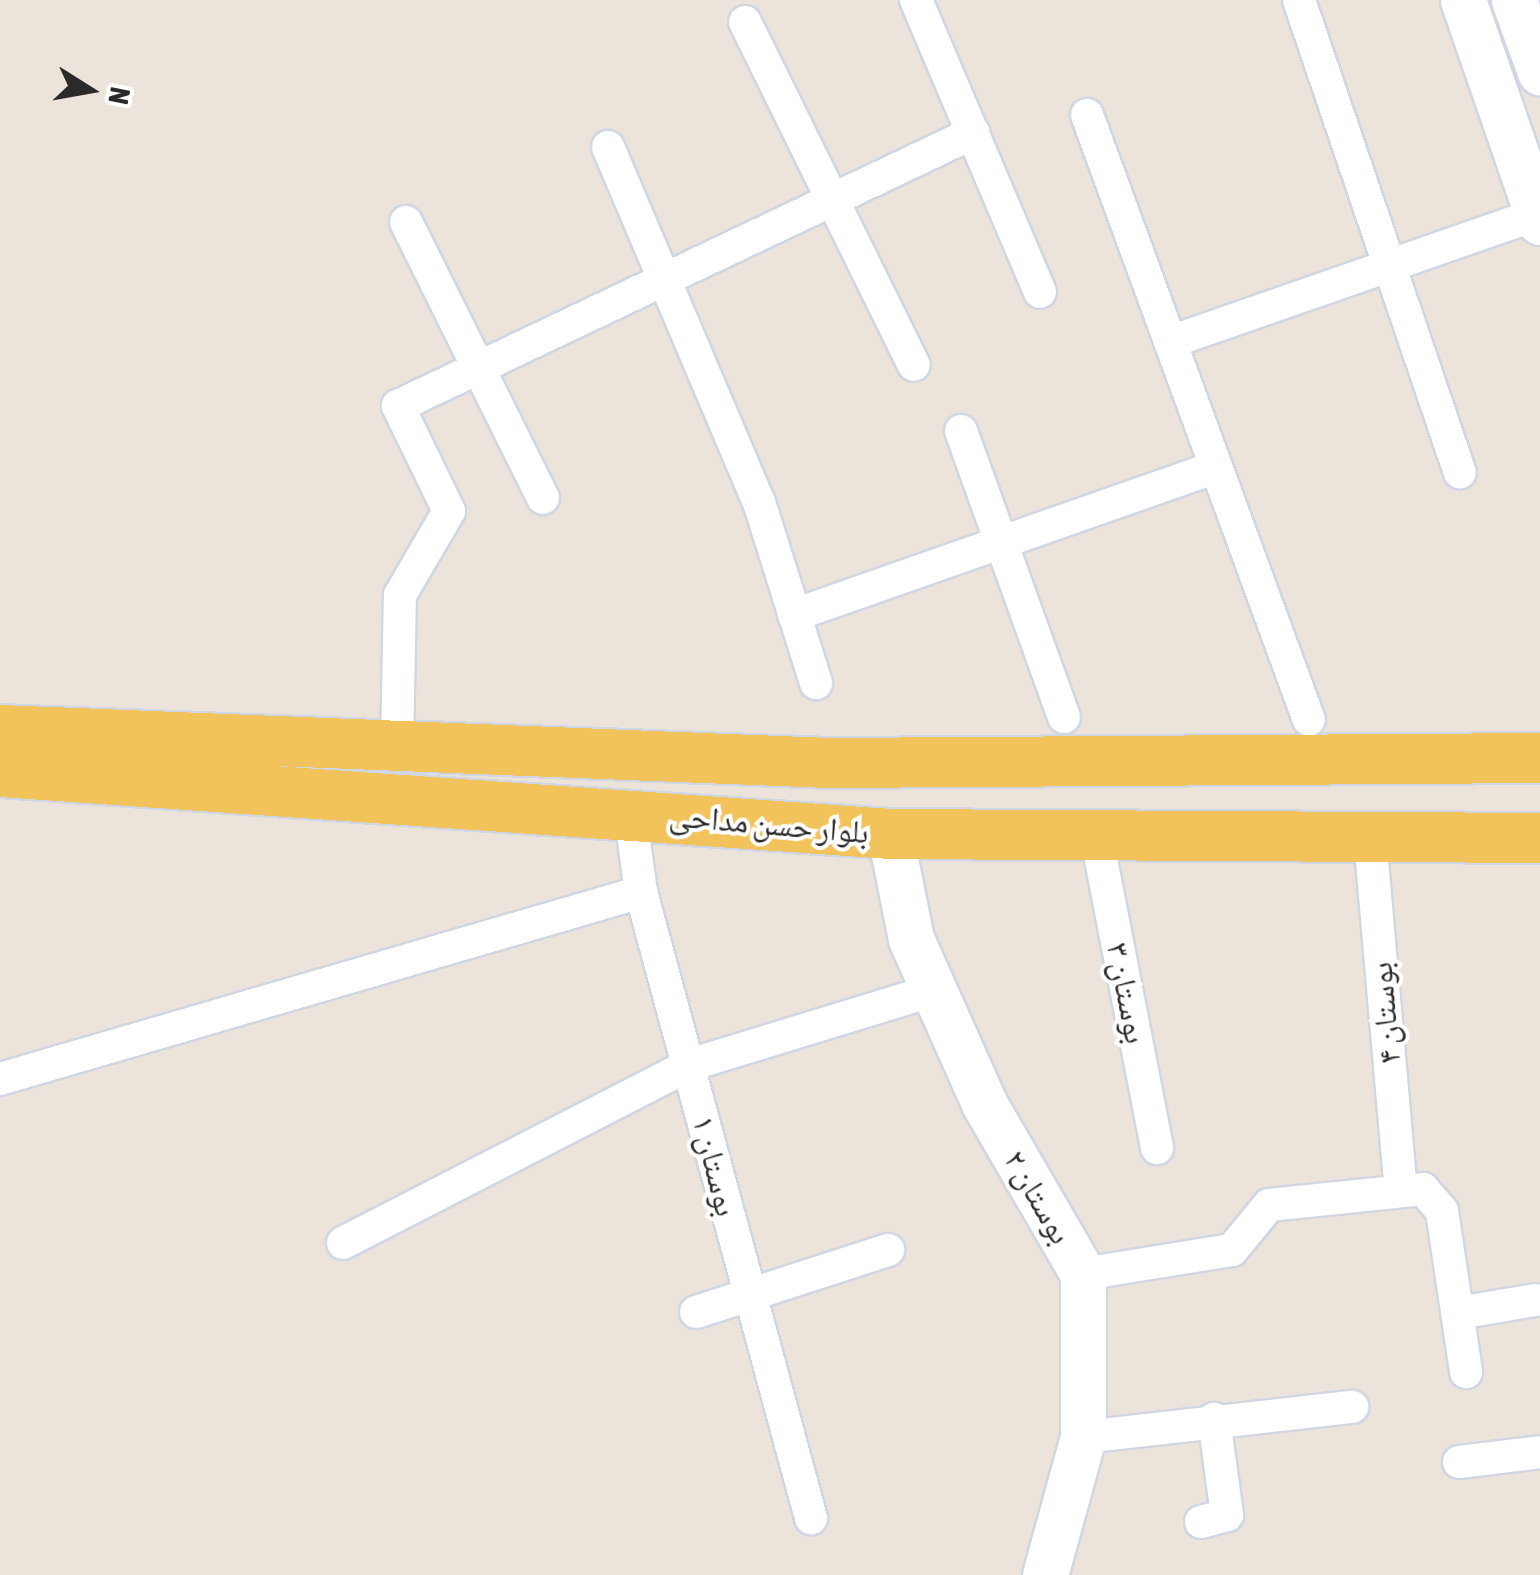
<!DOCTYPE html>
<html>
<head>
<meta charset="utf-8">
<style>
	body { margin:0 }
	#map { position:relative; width:1540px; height:1575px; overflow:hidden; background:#ece4db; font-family:"Asap Condensed","Noto Naskh Arabic",sans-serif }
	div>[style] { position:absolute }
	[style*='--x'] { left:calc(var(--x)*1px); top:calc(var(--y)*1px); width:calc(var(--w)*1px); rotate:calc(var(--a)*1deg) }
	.roads { filter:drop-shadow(2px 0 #d1d6e3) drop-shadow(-2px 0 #d1d6e3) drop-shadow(0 2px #d1d6e3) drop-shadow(0 -2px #d1d6e3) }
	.street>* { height:32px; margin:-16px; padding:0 16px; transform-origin:16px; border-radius:16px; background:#fff }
	.secondary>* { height:45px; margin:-22.5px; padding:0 22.5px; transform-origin:22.5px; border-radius:22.5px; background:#fff }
	.primary>* { height:50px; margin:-25px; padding:0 25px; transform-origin:25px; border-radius:25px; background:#f2c35b }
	span { translate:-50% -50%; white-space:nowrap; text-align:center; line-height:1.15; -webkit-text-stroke:8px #fff; paint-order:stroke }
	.street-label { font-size:32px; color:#2a2a2a }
	.north { position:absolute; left:40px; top:40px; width:100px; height:100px; -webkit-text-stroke:8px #fff; paint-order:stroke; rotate:101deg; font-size:28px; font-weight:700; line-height:40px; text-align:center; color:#2a2a2a }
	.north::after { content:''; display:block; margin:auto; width:35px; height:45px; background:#2a2a2a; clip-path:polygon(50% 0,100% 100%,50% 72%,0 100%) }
</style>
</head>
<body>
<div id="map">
	<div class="roads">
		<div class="street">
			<i style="--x:916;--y:0;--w:317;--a:67"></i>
			<i style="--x:1299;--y:0;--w:499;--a:71.2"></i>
			<i style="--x:745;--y:22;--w:382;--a:63.8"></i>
			<i style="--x:1087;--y:115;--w:644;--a:69.85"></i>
			<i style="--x:608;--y:147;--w:386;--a:67"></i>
			<i style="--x:759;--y:502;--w:190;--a:72.5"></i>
			<i style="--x:406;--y:222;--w:308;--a:63.6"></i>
			<i style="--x:1170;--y:342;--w:389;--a:-19.2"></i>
			<i style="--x:961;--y:431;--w:304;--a:70.2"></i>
			<i style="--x:794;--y:615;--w:447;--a:-19.3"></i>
			<i style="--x:397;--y:747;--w:152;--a:-88.9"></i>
			<i style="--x:400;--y:595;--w:97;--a:-59.7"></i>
			<i style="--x:449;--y:511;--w:117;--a:-115.9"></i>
			<i style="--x:398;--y:406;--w:637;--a:-25.4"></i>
			<i style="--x:630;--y:812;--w:81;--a:82.2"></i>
			<i style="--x:641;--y:892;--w:649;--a:74.81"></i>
			<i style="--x:1370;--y:838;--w:352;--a:85"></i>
			<i style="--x:1097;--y:839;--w:315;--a:79"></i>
			<i style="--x:0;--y:1079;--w:668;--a:-16.26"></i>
			<i style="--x:343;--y:1243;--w:389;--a:-27.2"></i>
			<i style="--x:689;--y:1065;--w:256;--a:-17"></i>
			<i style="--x:1083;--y:1274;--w:151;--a:-9.2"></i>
			<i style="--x:1232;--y:1250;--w:58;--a:-50.6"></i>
			<i style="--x:1269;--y:1205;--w:155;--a:-5.9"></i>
			<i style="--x:1423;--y:1189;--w:29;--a:49"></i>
			<i style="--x:1442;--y:1211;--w:163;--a:81.5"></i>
			<i style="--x:696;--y:1312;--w:202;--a:-17.9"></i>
			<i style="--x:1459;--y:1313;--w:77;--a:-9.7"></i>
			<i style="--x:1083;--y:1437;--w:271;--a:-6.4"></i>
			<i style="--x:1459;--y:1462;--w:82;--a:-7"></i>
			<i style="--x:1201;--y:1522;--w:27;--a:-15"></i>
			<i style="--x:1227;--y:1515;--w:97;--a:-97.7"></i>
		</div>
		<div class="secondary">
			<i style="--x:1463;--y:0;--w:235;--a:70.9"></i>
			<i style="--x:1514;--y:0;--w:77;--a:70.1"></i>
			<i style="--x:890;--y:834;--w:107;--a:78.7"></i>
			<i style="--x:911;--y:939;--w:182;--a:66"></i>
			<i style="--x:985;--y:1105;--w:195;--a:59.9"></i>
			<i style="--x:1083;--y:1274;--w:163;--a:90"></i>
			<i style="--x:1083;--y:1437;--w:143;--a:105.4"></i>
		</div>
		<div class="primary">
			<i style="--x:0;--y:730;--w:830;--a:2.28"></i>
			<i style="--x:829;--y:763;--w:711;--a:-0.4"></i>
			<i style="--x:0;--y:772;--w:892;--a:3.98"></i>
			<i style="--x:890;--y:834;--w:650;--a:0.35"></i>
		</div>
	</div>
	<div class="street-label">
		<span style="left:769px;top:824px;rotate:5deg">بلوار حسن مداحی</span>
		<span style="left:1127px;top:993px;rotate:79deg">بوستان ۳</span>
		<span style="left:1385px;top:1013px;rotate:-95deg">بوستان ۴</span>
		<span style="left:715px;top:1166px;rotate:76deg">بوستان ۱</span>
		<span style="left:1038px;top:1197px;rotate:60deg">بوستان ۲</span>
	</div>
	<div class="north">N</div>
</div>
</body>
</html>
